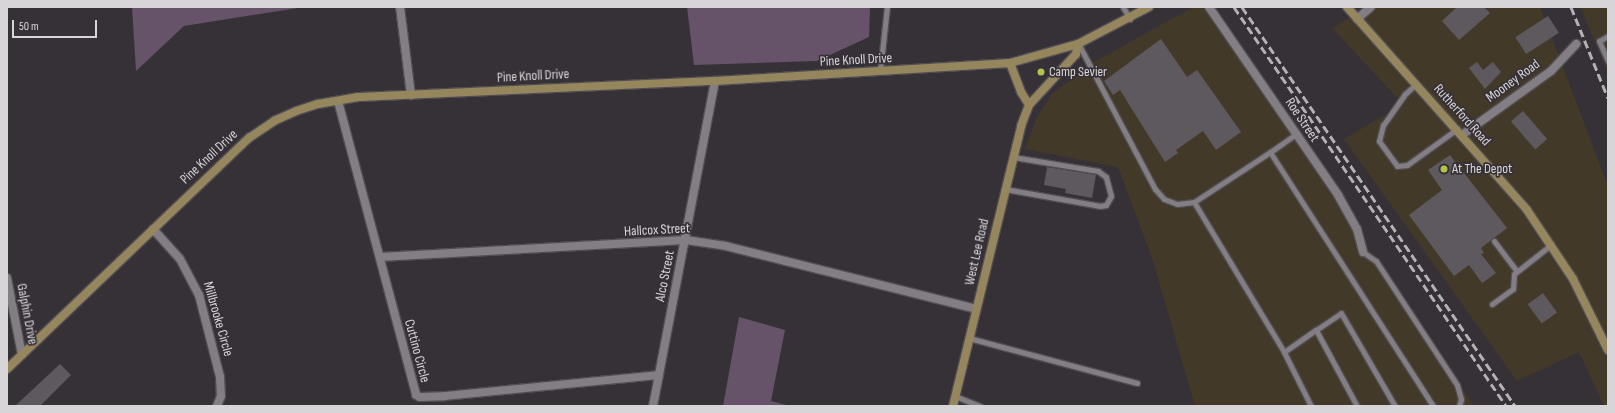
<!DOCTYPE html>
<html>
<head>
<meta charset="utf-8">
<style>
	body { margin:0 }
	#map { position:relative; width:1615px; height:413px; overflow:hidden; background:#363137; font-family:"Sofia Sans Condensed",sans-serif }
	div>[style] { position:absolute }
	[style*='--x'] { left:calc(var(--x)*1px); top:calc(var(--y)*1px); width:calc(var(--w)*1px); rotate:calc(var(--a)*1deg) }
	.industrial>* { inset:0; background:#423929 }
	.green>* { inset:0; background:#665269 }
	.building>* { inset:0; background:#5e595f; transform-origin:0 0 }
	.roads { filter:drop-shadow(1px 0 #514e52) drop-shadow(-1px 0 #514e52) drop-shadow(0 1px #514e52) drop-shadow(0 -1px #514e52) }
	.lane>* { height:5px; margin:-2.5px; padding:0 2.5px; transform-origin:2.5px; border-radius:2.5px; background:#837d84 }
	.street>* { height:8px; margin:-4px; padding:0 4px; transform-origin:4px; border-radius:4px; background:#837d84 }
	.secondary>* { height:8px; margin:-4px; padding:0 4px; transform-origin:4px; border-radius:4px; background:#96865e }
	.rail>* { height:3px; margin-top:-1.5px; transform-origin:0; background:repeating-linear-gradient(90deg,#b5b1b5 0 8px,transparent 0 12px) }
	.dots>* { width:11px; height:11px; translate:-50% -50%; box-sizing:border-box; border:2px solid #363137; border-radius:50% }
	span { translate:-50% -50%; white-space:nowrap; text-align:center; line-height:1.15; -webkit-text-stroke:3.5px #363137; paint-order:stroke }
	.street-label { font-size:14px; color:#d8d5d8 }
	.poi-label { font-size:14px; color:#d8d5d8 }
	.left { translate:0 -50%; text-align:left }
	.frame { position:absolute; inset:0; border:8px solid #d8d5d8; pointer-events:none }
	.scale { position:absolute; left:12px; top:20px; width:85px; height:18px; box-sizing:border-box; border:2px solid #d8d5d8; border-top:0; padding-left:5px; font-size:12px; line-height:14px; white-space:nowrap; color:#d8d5d8; -webkit-text-stroke:3px #363137; paint-order:stroke }
</style>
</head>
<body>
<div id="map">
	<div class="industrial">
		<i style="clip-path:polygon(1193px 7px,1205px 7px,1474px 406px,1195px 406px,1152px 258px,1118px 167px,1025px 149px,1037px 117px,1052px 94px,1096px 61px)"></i>
		<i style="clip-path:polygon(1368px 7px,1540px 7px,1608px 186px,1608px 406px,1604px 406px,1579px 352px,1517px 381px,1344px 139px,1403px 104px,1332px 28px)"></i>
		<i style="clip-path:polygon(1580px 7px,1608px 7px,1608px 72px)"></i>
	</div>
	<div class="green">
		<i style="clip-path:polygon(132px 7px,304px 7px,184px 26px,136px 71px)"></i>
		<i style="clip-path:polygon(687px 7px,870px 7px,869px 37px,817px 61px,694px 65px)"></i>
		<i style="clip-path:polygon(739px 317px,785px 330px,771px 401px,790px 406px,723px 406px)"></i>
	</div>
	<div class="building">
		<i style="clip-path:polygon(1457px 7px,1484px 7px,1490px 13px,1459px 40px,1442px 21px)"></i>
		<i style="left:1548px;top:16px;width:20px;height:39px;rotate:57deg"></i>
		<i style="clip-path:polygon(1161px 39px,1187px 77px,1197px 70px,1241px 132px,1216px 150px,1203px 131px,1176px 150px,1178px 153px,1165px 162px,1120px 90px,1113px 95px,1104px 81px)"></i>
		<i style="clip-path:polygon(1477px 62px,1483px 70px,1493px 62px,1501px 72px,1485px 89px,1469px 68px)"></i>
		<i style="left:1523px;top:111px;width:37px;height:16px;rotate:49deg"></i>
		<i style="clip-path:polygon(1450px 155px,1507px 228px,1481px 248px,1484px 253px,1481px 254px,1496px 273px,1482px 283px,1469px 265px,1454px 276px,1409px 215px,1442px 190px,1428px 170px)"></i>
		<i style="clip-path:polygon(1047px 167px,1096px 175px,1092px 198px,1065px 193px,1066px 189px,1044px 185px)"></i>
		<i style="left:1543px;top:293px;width:24px;height:19px;rotate:54deg"></i>
		<i style="clip-path:polygon(60px 364px,71px 375px,40px 406px,15px 406px)"></i>
	</div>
	<div class="roads">
		<div class="lane">
			<i style="--x:1123;--y:7;--w:14;--a:60"></i>
			<i style="--x:1608;--y:36;--w:10;--a:151"></i>
			<i style="--x:1599;--y:41;--w:22;--a:66"></i>
			<i style="--x:1079;--y:45;--w:163;--a:62.2"></i>
			<i style="--x:1155;--y:189;--w:13;--a:48"></i>
			<i style="--x:1164;--y:199;--w:14;--a:21"></i>
			<i style="--x:1177;--y:204;--w:17;--a:-7"></i>
			<i style="--x:1194;--y:202;--w:91;--a:-33.3"></i>
			<i style="--x:880;--y:71;--w:64;--a:-83.8"></i>
			<i style="--x:1416;--y:84;--w:15;--a:138"></i>
			<i style="--x:1405;--y:94;--w:38;--a:125"></i>
			<i style="--x:1383;--y:125;--w:16;--a:104"></i>
			<i style="--x:1379;--y:141;--w:31;--a:54"></i>
			<i style="--x:1397;--y:166;--w:10;--a:-6"></i>
			<i style="--x:1407;--y:165;--w:62;--a:-35.8"></i>
			<i style="--x:1296;--y:134;--w:32;--a:145"></i>
			<i style="--x:1270;--y:152;--w:302;--a:57.3"></i>
			<i style="--x:1005;--y:189;--w:97;--a:10.1"></i>
			<i style="--x:1100;--y:206;--w:6;--a:-9"></i>
			<i style="--x:1106;--y:205;--w:10;--a:-61"></i>
			<i style="--x:1111;--y:196;--w:20;--a:-105"></i>
			<i style="--x:1106;--y:177;--w:10;--a:-143"></i>
			<i style="--x:1098;--y:171;--w:86;--a:-170.6"></i>
			<i style="--x:1194;--y:202;--w:175;--a:59"></i>
			<i style="--x:1494;--y:241;--w:38;--a:53"></i>
			<i style="--x:1363;--y:252;--w:16;--a:35"></i>
			<i style="--x:1376;--y:261;--w:148;--a:56.8"></i>
			<i style="--x:1457;--y:385;--w:15;--a:74"></i>
			<i style="--x:1461;--y:399;--w:7;--a:106"></i>
			<i style="--x:1492;--y:304;--w:26;--a:-36"></i>
			<i style="--x:1513;--y:289;--w:15;--a:-86"></i>
			<i style="--x:1514;--y:274;--w:48;--a:-38.3"></i>
			<i style="--x:1316;--y:330;--w:30;--a:-34"></i>
			<i style="--x:1341;--y:313;--w:108;--a:59.9"></i>
			<i style="--x:969;--y:338;--w:174;--a:15"></i>
			<i style="--x:955;--y:396;--w:27;--a:22"></i>
			<i style="--x:1311;--y:406;--w:60;--a:-116.6"></i>
			<i style="--x:1284;--y:352;--w:39;--a:-35"></i>
			<i style="--x:1316;--y:330;--w:86;--a:61.7"></i>
		</div>
		<div class="street">
			<i style="--x:400;--y:7;--w:89;--a:82.9"></i>
			<i style="--x:1209;--y:7;--w:228;--a:55.5"></i>
			<i style="--x:1338;--y:195;--w:39;--a:61"></i>
			<i style="--x:1357;--y:229;--w:24;--a:75"></i>
			<i style="--x:1357;--y:19;--w:18;--a:-41"></i>
			<i style="--x:338;--y:101;--w:304;--a:75.1"></i>
			<i style="--x:416;--y:395;--w:4;--a:27"></i>
			<i style="--x:420;--y:397;--w:25;--a:-2"></i>
			<i style="--x:445;--y:396;--w:215;--a:-5.6"></i>
			<i style="--x:1462;--y:135;--w:110;--a:-35.7"></i>
			<i style="--x:1551;--y:71;--w:37;--a:-47"></i>
			<i style="--x:153;--y:229;--w:40;--a:48"></i>
			<i style="--x:180;--y:259;--w:41;--a:62.2"></i>
			<i style="--x:199;--y:295;--w:85;--a:75.6"></i>
			<i style="--x:220;--y:377;--w:19;--a:87"></i>
			<i style="--x:221;--y:396;--w:11;--a:112"></i>
			<i style="--x:380;--y:257;--w:306;--a:-3.2"></i>
			<i style="--x:686;--y:240;--w:40;--a:8.5"></i>
			<i style="--x:726;--y:246;--w:258;--a:14.1"></i>
			<i style="--x:7;--y:278;--w:78;--a:79"></i>
			<i style="--x:653;--y:406;--w:331;--a:-79.2"></i>
		</div>
		<div class="secondary">
			<i style="--x:1347;--y:7;--w:271;--a:48.4"></i>
			<i style="--x:1527;--y:210;--w:83;--a:56.3"></i>
			<i style="--x:1573;--y:279;--w:79;--a:63.8"></i>
			<i style="--x:1010;--y:63;--w:31;--a:69"></i>
			<i style="--x:1021;--y:92;--w:15;--a:58"></i>
			<i style="--x:7;--y:369;--w:335;--a:-43.7"></i>
			<i style="--x:249;--y:138;--w:32;--a:-34"></i>
			<i style="--x:276;--y:120;--w:22;--a:-24"></i>
			<i style="--x:296;--y:111;--w:23;--a:-18"></i>
			<i style="--x:318;--y:104;--w:41;--a:-9.9"></i>
			<i style="--x:358;--y:97;--w:357;--a:-2.6"></i>
			<i style="--x:715;--y:81;--w:296;--a:-3.5"></i>
			<i style="--x:1010;--y:63;--w:71;--a:-15.6"></i>
			<i style="--x:1078;--y:44;--w:80;--a:-27.5"></i>
			<i style="--x:953;--y:406;--w:288;--a:-76.3"></i>
			<i style="--x:1021;--y:126;--w:22;--a:-69"></i>
			<i style="--x:1029;--y:105;--w:69;--a:-47.3"></i>
			<i style="--x:1076;--y:54;--w:10;--a:-79"></i>
		</div>
	</div>
	<div class="rail">
		<i style="--x:1234;--y:7;--w:483;--a:55.7"></i>
		<i style="--x:1242;--y:7;--w:483;--a:55.6"></i>
		<i style="--x:1571;--y:7;--w:98;--a:67.9"></i>
	</div>
	<div class="dots">
		<i style="left:1041px;top:72px;background:#b4c24a"></i>
		<i style="left:1444px;top:169px;background:#b4c24a"></i>
	</div>
	<div class="street-label">
		<span style="left:856px;top:60px;rotate:-3deg">Pine Knoll Drive</span>
		<span style="left:533px;top:76px;rotate:-3deg">Pine Knoll Drive</span>
		<span style="left:1513px;top:81px;rotate:-36deg">Mooney Road</span>
		<span style="left:1462px;top:115px;rotate:48deg">Rutherford Road</span>
		<span style="left:1302px;top:120px;rotate:56deg">Roe Street</span>
		<span style="left:209px;top:157px;rotate:-43deg">Pine Knoll Drive</span>
		<span style="left:657px;top:230px;rotate:-3deg">Hallcox Street</span>
		<span style="left:977px;top:252px;rotate:-77deg">West Lee Road</span>
		<span style="left:665px;top:276px;rotate:-79deg">Alco Street</span>
		<span style="left:27px;top:314px;rotate:79deg">Galphin Drive</span>
		<span style="left:218px;top:319px;rotate:74deg">Millbrooke Circle</span>
		<span style="left:417px;top:351px;rotate:75deg">Cuttino Circle</span>
	</div>
	<div class="poi-label">
		<span class="left" style="left:1049px;top:72px">Camp Sevier</span>
		<span class="left" style="left:1452px;top:169px">At The Depot</span>
	</div>
	<div class="frame"></div>
	<div class="scale">50 m</div>
</div>
</body>
</html>
